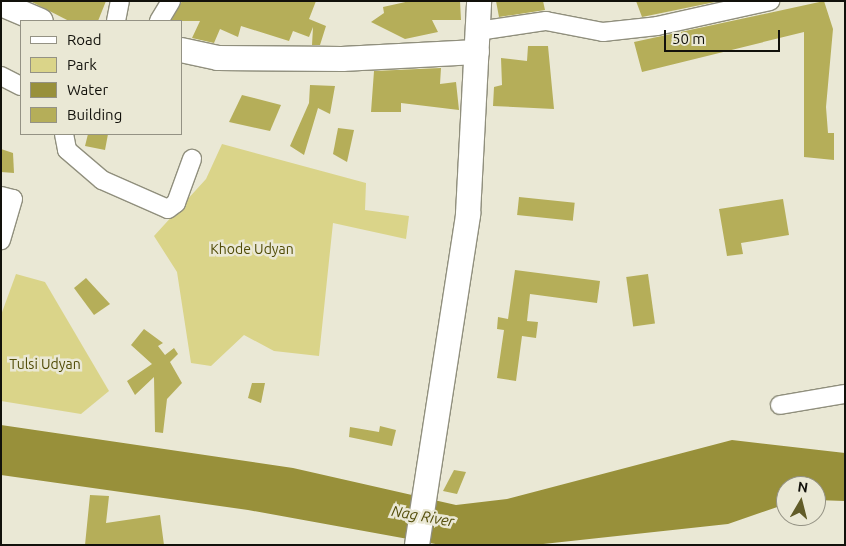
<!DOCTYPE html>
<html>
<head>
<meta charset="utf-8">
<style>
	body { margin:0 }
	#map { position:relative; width:846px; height:546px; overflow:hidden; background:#eae8d5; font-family:Ubuntu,sans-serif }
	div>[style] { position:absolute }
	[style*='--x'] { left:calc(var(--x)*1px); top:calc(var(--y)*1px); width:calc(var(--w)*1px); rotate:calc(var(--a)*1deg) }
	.green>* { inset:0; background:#dad489 }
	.water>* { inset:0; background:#98903a }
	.building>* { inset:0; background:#b5ae59; transform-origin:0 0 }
	.roads { filter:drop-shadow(1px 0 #908f7d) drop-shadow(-1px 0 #908f7d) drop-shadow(0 1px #908f7d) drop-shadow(0 -1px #908f7d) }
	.street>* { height:18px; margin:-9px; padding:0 9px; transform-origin:9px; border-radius:9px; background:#fff }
	.secondary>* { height:24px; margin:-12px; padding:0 12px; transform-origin:12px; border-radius:12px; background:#fff }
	span { translate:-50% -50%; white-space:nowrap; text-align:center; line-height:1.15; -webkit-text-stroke:5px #eae8d5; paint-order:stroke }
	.park-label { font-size:14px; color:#504b06 }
	.water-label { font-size:15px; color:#534d0a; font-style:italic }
	.frame { position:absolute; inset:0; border:2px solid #12110b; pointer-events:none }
	.legend { position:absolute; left:20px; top:20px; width:162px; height:115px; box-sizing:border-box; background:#eae8d5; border:1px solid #949284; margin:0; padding:6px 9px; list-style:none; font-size:15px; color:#12110b }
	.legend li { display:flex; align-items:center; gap:10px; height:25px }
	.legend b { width:25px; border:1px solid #949284 }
	.north { position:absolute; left:776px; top:476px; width:50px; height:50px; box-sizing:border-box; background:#eae8d5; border:1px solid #949284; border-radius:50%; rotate:8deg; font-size:14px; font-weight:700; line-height:20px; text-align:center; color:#12110b }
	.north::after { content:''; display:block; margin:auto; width:18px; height:22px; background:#615c28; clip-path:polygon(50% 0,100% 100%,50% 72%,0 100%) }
	.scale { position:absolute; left:664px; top:30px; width:116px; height:22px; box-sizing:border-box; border:2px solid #12110b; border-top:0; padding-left:6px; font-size:15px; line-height:18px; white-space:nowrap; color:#12110b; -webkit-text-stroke:4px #eae8d5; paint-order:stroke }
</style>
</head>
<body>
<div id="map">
	<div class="green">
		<i style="clip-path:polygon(222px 144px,366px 183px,365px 210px,409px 216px,406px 239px,333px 223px,319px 356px,274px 351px,244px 335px,211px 366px,191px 363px,177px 272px,154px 236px,206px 179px)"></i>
		<i style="clip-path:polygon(16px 274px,45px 282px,109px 391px,81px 414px,1px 401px,1px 315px)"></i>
	</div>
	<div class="water">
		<i style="clip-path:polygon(1px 425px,293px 468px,456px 505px,507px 499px,732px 440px,845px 453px,845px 501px,816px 500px,816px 486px,786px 486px,786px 504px,728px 524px,534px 545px,441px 545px,248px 510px,1px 475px)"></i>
	</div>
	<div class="building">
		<i style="clip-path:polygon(30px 1px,106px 1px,98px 21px,69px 21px)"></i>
		<i style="clip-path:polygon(182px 1px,316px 1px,309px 19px,326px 26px,320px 45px,312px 45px,313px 27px,309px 37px,293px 31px,289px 41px,241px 26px,238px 37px,220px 29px,214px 43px,192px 38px,200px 21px,171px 21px)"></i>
		<i style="clip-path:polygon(410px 1px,460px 1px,461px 20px,432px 20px,438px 32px,405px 39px,371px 22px,384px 13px,383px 7px)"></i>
		<i style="clip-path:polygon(496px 1px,543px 1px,545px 10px,499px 17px)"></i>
		<i style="clip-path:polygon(636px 1px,720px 1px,642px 17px)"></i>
		<i style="clip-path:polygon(824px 1px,833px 29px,826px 107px,828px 133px,834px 133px,834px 160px,804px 157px,804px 32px,642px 72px,634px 42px)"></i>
		<i style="clip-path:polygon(528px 46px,548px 46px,554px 109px,493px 106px,494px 87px,502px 85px,501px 58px,527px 61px)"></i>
		<i style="clip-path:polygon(441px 68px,440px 84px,456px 82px,459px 110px,401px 103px,401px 112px,371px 112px,374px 71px)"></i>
		<i style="clip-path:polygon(310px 85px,335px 86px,330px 114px,318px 108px,304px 155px,290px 146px,309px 103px)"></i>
		<i style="clip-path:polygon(242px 95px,281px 105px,270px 131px,229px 122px)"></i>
		<i style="clip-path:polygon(338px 128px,354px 130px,347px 162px,333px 154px)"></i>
		<i style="clip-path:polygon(88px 134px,108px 134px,105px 150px,85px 146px)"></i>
		<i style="clip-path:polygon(1px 149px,13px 153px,14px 173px,1px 172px)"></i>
		<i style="left:519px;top:197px;width:56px;height:18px;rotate:6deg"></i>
		<i style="clip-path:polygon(783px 199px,789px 235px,741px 243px,743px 254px,727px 256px,719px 209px)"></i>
		<i style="clip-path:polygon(515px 270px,600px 281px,597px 303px,530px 294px,527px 321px,538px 322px,536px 338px,522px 336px,516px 381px,497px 378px,504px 330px,497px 329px,498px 317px,508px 319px)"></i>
		<i style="left:648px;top:274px;width:50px;height:22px;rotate:82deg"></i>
		<i style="clip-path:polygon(86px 278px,110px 304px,94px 315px,74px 288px)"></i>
		<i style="clip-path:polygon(144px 329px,163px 343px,158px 346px,165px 355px,174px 348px,178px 354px,170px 362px,182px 383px,167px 399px,163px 433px,155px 432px,154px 377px,135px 395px,127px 381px,152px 364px,131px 345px)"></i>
		<i style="clip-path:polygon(252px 383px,265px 383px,261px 403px,248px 398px)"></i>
		<i style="clip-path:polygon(380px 426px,396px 430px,392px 446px,349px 437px,350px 427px,379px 432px)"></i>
		<i style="clip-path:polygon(454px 470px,466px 472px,457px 494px,443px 491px)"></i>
		<i style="clip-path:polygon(90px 495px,109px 496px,106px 523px,160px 515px,164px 545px,85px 545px)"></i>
	</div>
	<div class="roads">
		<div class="street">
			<i style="--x:116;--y:21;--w:20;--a:-79"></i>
			<i style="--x:159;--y:21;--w:23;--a:-59"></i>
			<i style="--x:478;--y:31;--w:69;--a:-8.4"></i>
			<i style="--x:546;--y:21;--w:58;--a:10.9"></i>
			<i style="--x:603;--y:32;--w:54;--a:-6.3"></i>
			<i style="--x:657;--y:26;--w:116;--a:-12.5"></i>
			<i style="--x:1;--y:76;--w:22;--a:27"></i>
			<i style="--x:64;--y:134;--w:16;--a:79"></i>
			<i style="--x:67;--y:150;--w:46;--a:40.6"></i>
			<i style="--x:102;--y:180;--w:72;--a:23.7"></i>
			<i style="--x:168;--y:209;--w:10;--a:-37"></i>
			<i style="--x:176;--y:203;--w:47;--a:-70"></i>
			<i style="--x:1;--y:196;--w:12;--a:14"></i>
			<i style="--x:13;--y:199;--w:43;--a:106.3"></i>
			<i style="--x:780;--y:405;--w:66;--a:-9.6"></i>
		</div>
		<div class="secondary">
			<i style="--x:1;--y:4;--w:43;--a:23"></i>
			<i style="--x:181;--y:50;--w:38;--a:12"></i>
			<i style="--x:218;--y:58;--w:124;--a:0.5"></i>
			<i style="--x:342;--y:59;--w:135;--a:-3"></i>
			<i style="--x:417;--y:545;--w:335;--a:-81.2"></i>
			<i style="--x:468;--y:214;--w:213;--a:-87"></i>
		</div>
	</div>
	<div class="park-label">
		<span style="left:252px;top:249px">Khode Udyan</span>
		<span style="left:45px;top:364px">Tulsi Udyan</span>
	</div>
	<div class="water-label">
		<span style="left:423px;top:516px;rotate:10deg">Nag River</span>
	</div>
	<div class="frame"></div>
	<ul class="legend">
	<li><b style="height:6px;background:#fff"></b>Road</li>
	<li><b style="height:14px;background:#dad489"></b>Park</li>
	<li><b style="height:14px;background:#98903a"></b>Water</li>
	<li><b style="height:14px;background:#b5ae59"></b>Building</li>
	</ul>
	<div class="north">N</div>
	<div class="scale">50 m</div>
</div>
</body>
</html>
